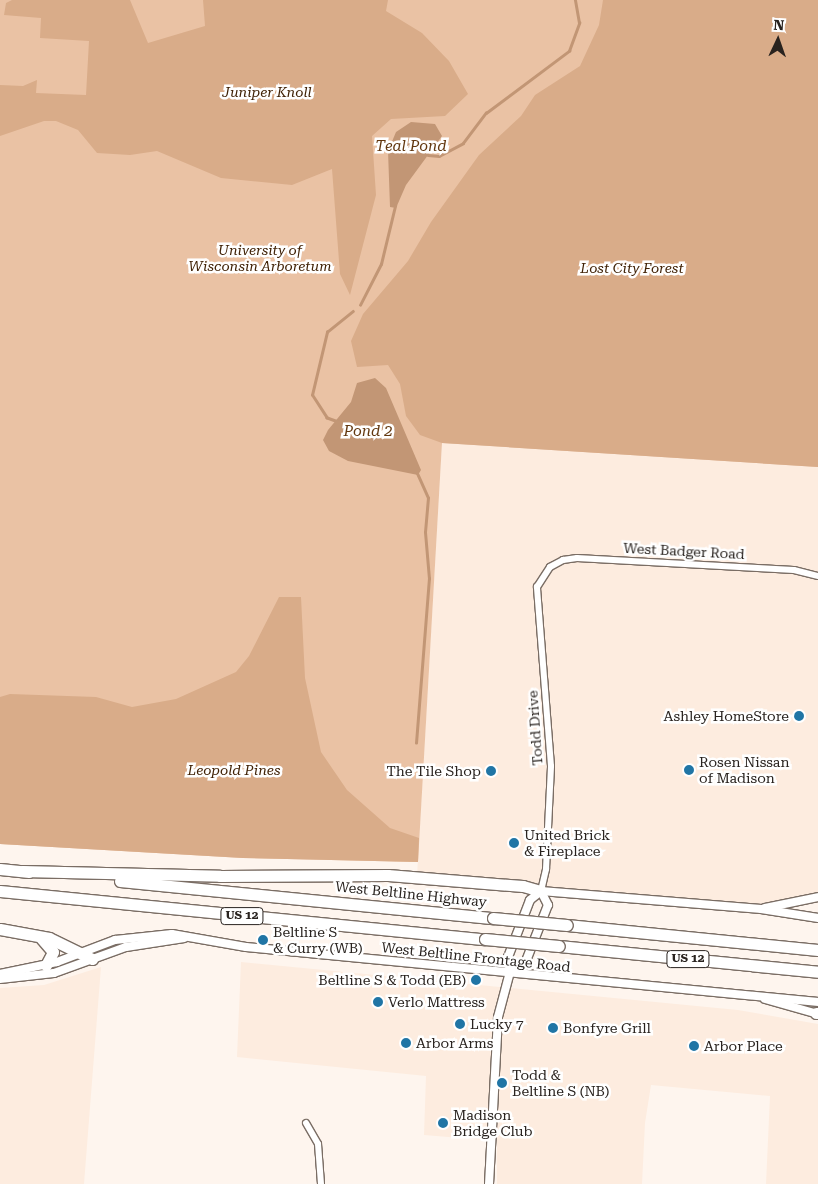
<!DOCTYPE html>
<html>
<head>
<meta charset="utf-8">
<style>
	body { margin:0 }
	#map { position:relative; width:818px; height:1184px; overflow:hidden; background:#fef5ee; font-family:"Roboto Serif",serif }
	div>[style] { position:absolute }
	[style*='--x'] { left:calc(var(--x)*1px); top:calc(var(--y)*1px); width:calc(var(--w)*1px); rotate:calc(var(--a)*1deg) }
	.built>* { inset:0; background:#fdecdf }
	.green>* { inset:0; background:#eac2a4 }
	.forest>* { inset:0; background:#d9ac89 }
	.water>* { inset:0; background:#c29675 }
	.stream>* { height:2.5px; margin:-1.25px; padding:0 1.25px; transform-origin:1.25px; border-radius:1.25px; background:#c29675 }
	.roads { filter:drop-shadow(1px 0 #7a6d64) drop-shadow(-1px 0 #7a6d64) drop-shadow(0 1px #7a6d64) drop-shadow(0 -1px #7a6d64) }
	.minor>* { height:6px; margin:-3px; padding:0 3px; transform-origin:3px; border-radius:3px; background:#fff }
	.tertiary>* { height:8px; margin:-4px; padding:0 4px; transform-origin:4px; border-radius:4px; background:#fff }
	.motorway>* { height:11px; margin:-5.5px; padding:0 5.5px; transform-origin:5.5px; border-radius:5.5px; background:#fff }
	.bridges { filter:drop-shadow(1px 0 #7a6d64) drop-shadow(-1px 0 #7a6d64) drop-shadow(0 1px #7a6d64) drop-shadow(0 -1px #7a6d64) }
	.motorway-bridge>* { height:11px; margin:-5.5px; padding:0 5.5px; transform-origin:5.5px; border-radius:5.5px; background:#fff }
	.dots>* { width:14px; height:14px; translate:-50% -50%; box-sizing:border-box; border:2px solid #fff; border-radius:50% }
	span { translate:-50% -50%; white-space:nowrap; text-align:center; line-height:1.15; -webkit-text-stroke:5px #fff; paint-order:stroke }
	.shield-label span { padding:1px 4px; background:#fff; border:1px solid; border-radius:4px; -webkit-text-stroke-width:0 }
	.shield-label { font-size:12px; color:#29231f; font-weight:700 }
	.park-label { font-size:14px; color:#402206; font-style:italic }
	.street-label { font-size:14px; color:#29231f }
	.poi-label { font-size:14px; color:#29231f }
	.right { translate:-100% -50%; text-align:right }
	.left { translate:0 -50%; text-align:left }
	.water-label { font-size:15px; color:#62370f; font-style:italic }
	.north { position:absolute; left:753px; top:15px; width:50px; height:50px; -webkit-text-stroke:4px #fff; paint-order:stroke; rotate:3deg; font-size:14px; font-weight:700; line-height:20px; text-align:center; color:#29231f }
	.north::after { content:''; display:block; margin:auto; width:18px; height:22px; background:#29231f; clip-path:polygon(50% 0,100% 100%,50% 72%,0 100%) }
</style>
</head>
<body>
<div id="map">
	<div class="built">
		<i style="clip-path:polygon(442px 443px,818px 467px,818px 897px,761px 909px,417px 876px)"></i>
		<i style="clip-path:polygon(241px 962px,738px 1010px,818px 1024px,818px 1184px,766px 1184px,770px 1096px,651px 1085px,645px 1123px,642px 1184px,497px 1184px,497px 1141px,424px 1135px,426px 1076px,237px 1057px)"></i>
		<i style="clip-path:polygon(101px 967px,84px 1184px,0 1184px,0 988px,44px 985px)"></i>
	</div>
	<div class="green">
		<i style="clip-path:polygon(0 0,818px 0,818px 467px,442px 443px,418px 862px,243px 858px,0 844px)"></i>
	</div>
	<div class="forest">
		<i style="clip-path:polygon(12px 0,130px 0,148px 43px,205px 26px,203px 0,388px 0,386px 11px,422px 33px,449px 61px,468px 94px,445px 116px,391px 119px,372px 136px,376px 195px,350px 295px,340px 274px,332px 169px,292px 185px,221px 178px,157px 151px,130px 155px,97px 153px,78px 130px,56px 121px,44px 121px,0 136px,0 85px,23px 86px,37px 80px,36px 93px,86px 95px,89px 41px,40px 38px,41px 18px,4px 15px,6px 3px)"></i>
		<i style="clip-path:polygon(603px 0,818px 0,818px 467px,442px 443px,420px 435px,406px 416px,400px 384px,388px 365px,357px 367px,351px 341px,363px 314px,408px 261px,431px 222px,479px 155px,521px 116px,535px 95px,580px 66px,599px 25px)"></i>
		<i style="clip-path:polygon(279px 597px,301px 597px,305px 678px,321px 752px,347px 790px,390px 828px,419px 838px,418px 862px,243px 858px,0 844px,0 697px,10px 694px,96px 697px,132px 707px,176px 699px,236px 672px,249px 656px)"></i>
	</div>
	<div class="water">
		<i style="clip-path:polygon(411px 122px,435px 124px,442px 136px,406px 185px,396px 208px,390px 207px,388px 151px,396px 132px)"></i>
		<i style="clip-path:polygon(375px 378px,386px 388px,421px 470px,418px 475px,348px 461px,329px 451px,323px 440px,328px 430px,351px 402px,357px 383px)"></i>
	</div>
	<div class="stream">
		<i style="--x:428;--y:155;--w:11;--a:5"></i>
		<i style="--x:439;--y:156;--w:27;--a:-28"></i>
		<i style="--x:463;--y:143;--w:38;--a:-53"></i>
		<i style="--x:486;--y:113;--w:104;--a:-36.8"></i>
		<i style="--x:569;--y:51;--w:30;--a:-70"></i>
		<i style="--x:579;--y:23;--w:23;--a:-100"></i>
		<i style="--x:360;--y:305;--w:46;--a:-62.9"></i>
		<i style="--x:381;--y:264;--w:60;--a:-76.4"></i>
		<i style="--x:338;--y:422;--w:12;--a:-160"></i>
		<i style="--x:327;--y:418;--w:27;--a:-123"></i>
		<i style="--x:312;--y:395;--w:65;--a:-76.6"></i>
		<i style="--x:327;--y:332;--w:33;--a:-39"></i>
		<i style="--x:416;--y:743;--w:165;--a:-85.5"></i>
		<i style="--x:429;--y:579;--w:47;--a:-94.9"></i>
		<i style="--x:425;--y:532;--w:34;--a:-85"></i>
		<i style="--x:428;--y:498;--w:27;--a:-114"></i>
	</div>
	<div class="roads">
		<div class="minor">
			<i style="--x:541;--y:891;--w:23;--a:-77"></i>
			<i style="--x:546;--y:869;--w:103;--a:-87.2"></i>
			<i style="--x:551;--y:766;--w:180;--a:-94.5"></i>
			<i style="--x:537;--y:587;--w:24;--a:-57"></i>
			<i style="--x:550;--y:567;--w:15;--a:-28"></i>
			<i style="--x:563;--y:560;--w:14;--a:-8"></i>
			<i style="--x:577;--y:558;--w:217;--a:3.2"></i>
			<i style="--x:794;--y:570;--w:25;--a:14"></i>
			<i style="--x:306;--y:1123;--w:24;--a:60"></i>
			<i style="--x:318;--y:1144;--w:40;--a:85.7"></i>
		</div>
		<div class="tertiary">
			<i style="--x:541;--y:891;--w:221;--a:4.7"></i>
			<i style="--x:761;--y:909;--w:58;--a:9"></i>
			<i style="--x:765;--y:908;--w:54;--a:-11.7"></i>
			<i style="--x:510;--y:972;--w:19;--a:-35"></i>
			<i style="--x:526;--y:961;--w:60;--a:-68.6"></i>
			<i style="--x:548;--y:905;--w:16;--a:-117"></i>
			<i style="--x:0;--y:974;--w:58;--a:-11.9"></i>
			<i style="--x:57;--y:962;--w:62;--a:-20.8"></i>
			<i style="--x:115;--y:940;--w:57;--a:-6"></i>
			<i style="--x:172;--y:934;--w:75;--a:10"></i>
			<i style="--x:246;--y:947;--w:575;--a:5.49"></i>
			<i style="--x:0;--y:979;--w:54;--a:-6.3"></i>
			<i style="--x:54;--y:973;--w:77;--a:-19.9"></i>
			<i style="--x:126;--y:947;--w:59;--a:-8.8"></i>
			<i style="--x:765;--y:999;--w:55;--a:15.8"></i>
			<i style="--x:489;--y:1184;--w:167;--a:-86.9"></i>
			<i style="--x:498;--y:1017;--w:47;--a:-75.1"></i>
			<i style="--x:510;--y:972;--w:15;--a:-98"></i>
			<i style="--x:508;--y:957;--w:61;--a:-68.9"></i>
			<i style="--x:530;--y:900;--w:14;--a:-39"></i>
		</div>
		<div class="motorway">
			<i style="--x:0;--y:869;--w:29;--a:6"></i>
			<i style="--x:22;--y:871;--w:198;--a:1.4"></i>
			<i style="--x:220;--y:876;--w:168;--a:-0.3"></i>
			<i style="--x:388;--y:875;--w:135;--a:4.7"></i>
			<i style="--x:523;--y:886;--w:19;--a:16"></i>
			<i style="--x:120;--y:881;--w:375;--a:5.7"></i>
			<i style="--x:0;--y:891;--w:487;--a:5.7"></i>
			<i style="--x:567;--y:925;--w:252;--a:5.7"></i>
			<i style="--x:0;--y:929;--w:50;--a:10.4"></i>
			<i style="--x:49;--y:938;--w:48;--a:26"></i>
			<i style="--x:41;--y:938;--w:18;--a:49"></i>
			<i style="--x:53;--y:952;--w:15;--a:118"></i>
			<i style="--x:559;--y:946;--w:260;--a:5.7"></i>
			<i style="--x:816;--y:1013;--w:2;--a:0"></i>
		</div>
	</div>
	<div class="bridges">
		<div class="motorway-bridge">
			<i style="--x:493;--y:918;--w:74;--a:5.4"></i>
			<i style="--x:485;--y:939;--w:74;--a:5.4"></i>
		</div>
	</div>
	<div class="dots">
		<i style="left:799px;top:716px;background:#2075a5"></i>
		<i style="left:689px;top:770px;background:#2075a5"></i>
		<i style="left:491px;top:771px;background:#2075a5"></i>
		<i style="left:514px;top:843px;background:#2075a5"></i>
		<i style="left:263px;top:940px;background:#2075a5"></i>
		<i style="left:476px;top:980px;background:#2075a5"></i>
		<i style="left:378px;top:1002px;background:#2075a5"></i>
		<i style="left:460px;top:1024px;background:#2075a5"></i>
		<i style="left:553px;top:1028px;background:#2075a5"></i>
		<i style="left:406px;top:1043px;background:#2075a5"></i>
		<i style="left:694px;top:1046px;background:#2075a5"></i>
		<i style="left:502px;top:1083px;background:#2075a5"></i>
		<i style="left:443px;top:1123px;background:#2075a5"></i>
	</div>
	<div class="shield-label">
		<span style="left:242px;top:916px">US 12</span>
		<span style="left:688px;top:959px">US 12</span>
	</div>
	<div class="park-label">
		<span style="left:267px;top:92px">Juniper Knoll</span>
		<span style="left:260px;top:258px">University of<br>Wisconsin Arboretum</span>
		<span style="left:632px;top:268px">Lost City Forest</span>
		<span style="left:234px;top:770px">Leopold Pines</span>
	</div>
	<div class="street-label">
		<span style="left:684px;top:551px;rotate:3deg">West Badger Road</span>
		<span style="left:535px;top:728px;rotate:-94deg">Todd Drive</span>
		<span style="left:411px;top:894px;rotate:6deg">West Beltline Highway</span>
		<span style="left:476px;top:957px;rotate:6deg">West Beltline Frontage Road</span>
	</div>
	<div class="poi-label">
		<span class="right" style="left:789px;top:716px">Ashley HomeStore</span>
		<span class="left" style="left:699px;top:770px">Rosen Nissan<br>of Madison</span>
		<span class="right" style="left:481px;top:771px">The Tile Shop</span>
		<span class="left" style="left:524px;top:843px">United Brick<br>&amp; Fireplace</span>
		<span class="left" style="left:273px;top:940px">Beltline S<br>&amp; Curry (WB)</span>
		<span class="right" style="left:466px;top:980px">Beltline S &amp; Todd (EB)</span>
		<span class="left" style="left:388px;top:1002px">Verlo Mattress</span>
		<span class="left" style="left:470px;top:1024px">Lucky 7</span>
		<span class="left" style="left:563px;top:1028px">Bonfyre Grill</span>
		<span class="left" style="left:416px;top:1043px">Arbor Arms</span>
		<span class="left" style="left:704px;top:1046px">Arbor Place</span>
		<span class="left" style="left:512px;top:1083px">Todd &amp;<br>Beltline S (NB)</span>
		<span class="left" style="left:453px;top:1123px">Madison<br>Bridge Club</span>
	</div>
	<div class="water-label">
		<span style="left:411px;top:147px">Teal Pond</span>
		<span style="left:368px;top:432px">Pond 2</span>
	</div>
	<div class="north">N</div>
</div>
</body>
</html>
